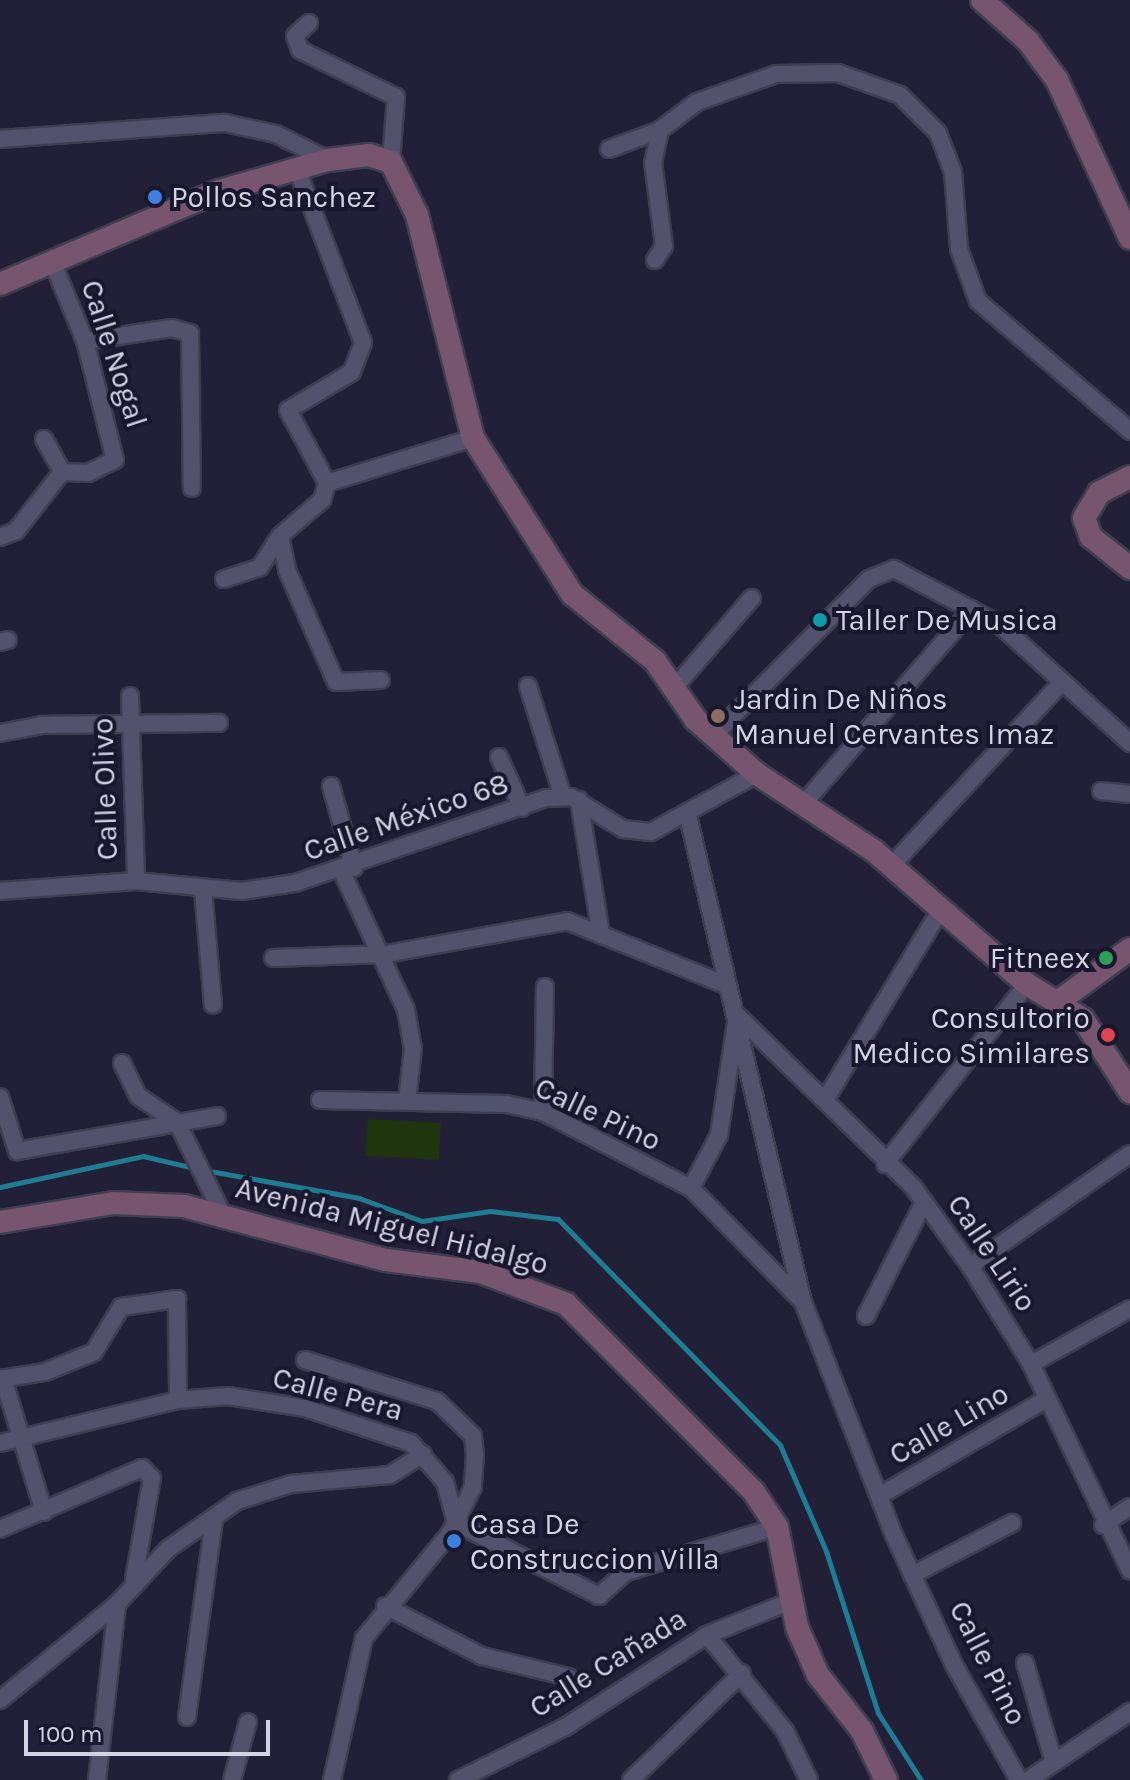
<!DOCTYPE html>
<html>
<head>
<meta charset="utf-8">
<style>
	body { margin:0 }
	#map { position:relative; width:1130px; height:1780px; overflow:hidden; background:#212037; font-family:Karla,sans-serif }
	div>[style] { position:absolute }
	[style*='--x'] { left:calc(var(--x)*1px); top:calc(var(--y)*1px); width:calc(var(--w)*1px); rotate:calc(var(--a)*1deg) }
	.green>* { inset:0; background:#1f350e; transform-origin:0 0 }
	.stream>* { height:5px; margin:-2.5px; padding:0 2.5px; transform-origin:2.5px; border-radius:2.5px; background:#1f7c93 }
	.roads { filter:drop-shadow(2px 0 #3f3e51) drop-shadow(-2px 0 #3f3e51) drop-shadow(0 2px #3f3e51) drop-shadow(0 -2px #3f3e51) }
	.street>* { height:16px; margin:-8px; padding:0 8px; transform-origin:8px; border-radius:8px; background:#52526c }
	.secondary>* { height:22px; margin:-11px; padding:0 11px; transform-origin:11px; border-radius:11px; background:#78556f }
	.dots>* { width:22px; height:22px; translate:-50% -50%; box-sizing:border-box; border:4px solid #18172d; border-radius:50% }
	span { translate:-50% -50%; white-space:nowrap; text-align:center; line-height:1.15; -webkit-text-stroke:8px #18172d; paint-order:stroke }
	.poi-label { font-size:30px; color:#d3d3e3 }
	.left { translate:0 -50%; text-align:left }
	.right { translate:-100% -50%; text-align:right }
	.street-label { font-size:30px; color:#d3d3e3 }
	.scale { position:absolute; left:24px; top:1720px; width:246px; height:36px; box-sizing:border-box; border:4px solid #d3d3e3; border-top:0; padding-left:10px; font-size:24px; line-height:28px; white-space:nowrap; color:#d3d3e3; -webkit-text-stroke:6px #18172d; paint-order:stroke }
</style>
</head>
<body>
<div id="map">
	<div class="green">
		<i style="left:367px;top:1119px;width:74px;height:37px;rotate:3deg"></i>
	</div>
	<div class="stream">
		<i style="--x:204;--y:1170;--w:158;--a:10.2"></i>
		<i style="--x:359;--y:1198;--w:67;--a:20.1"></i>
		<i style="--x:422;--y:1221;--w:69;--a:-8.4"></i>
		<i style="--x:490;--y:1211;--w:68;--a:6.7"></i>
		<i style="--x:558;--y:1219;--w:317;--a:45.5"></i>
		<i style="--x:780;--y:1445;--w:116;--a:66.5"></i>
		<i style="--x:826;--y:1551;--w:170;--a:72.2"></i>
		<i style="--x:878;--y:1713;--w:80;--a:57.3"></i>
		<i style="--x:0;--y:1187;--w:146;--a:-12.2"></i>
		<i style="--x:143;--y:1156;--w:52;--a:13.2"></i>
	</div>
	<div class="roads">
		<div class="street">
			<i style="--x:309;--y:23;--w:19;--a:137"></i>
			<i style="--x:295;--y:36;--w:15;--a:70"></i>
			<i style="--x:300;--y:50;--w:107;--a:26.1"></i>
			<i style="--x:396;--y:97;--w:65;--a:94.4"></i>
			<i style="--x:0;--y:139;--w:226;--a:-4.1"></i>
			<i style="--x:225;--y:123;--w:52;--a:12.2"></i>
			<i style="--x:276;--y:134;--w:58;--a:26.6"></i>
			<i style="--x:609;--y:149;--w:54;--a:-20.4"></i>
			<i style="--x:660;--y:130;--w:46;--a:-37.1"></i>
			<i style="--x:697;--y:102;--w:84;--a:-19.5"></i>
			<i style="--x:776;--y:74;--w:62;--a:-0.9"></i>
			<i style="--x:838;--y:73;--w:66;--a:19.5"></i>
			<i style="--x:900;--y:95;--w:54;--a:45"></i>
			<i style="--x:938;--y:133;--w:42;--a:69"></i>
			<i style="--x:953;--y:172;--w:77;--a:85.5"></i>
			<i style="--x:959;--y:249;--w:55;--a:69.9"></i>
			<i style="--x:978;--y:301;--w:200;--a:40.5"></i>
			<i style="--x:297;--y:169;--w:186;--a:69.2"></i>
			<i style="--x:363;--y:343;--w:31;--a:111"></i>
			<i style="--x:352;--y:372;--w:74;--a:149.3"></i>
			<i style="--x:288;--y:410;--w:83;--a:61.9"></i>
			<i style="--x:655;--y:260;--w:17;--a:-57"></i>
			<i style="--x:664;--y:246;--w:84;--a:-97.5"></i>
			<i style="--x:653;--y:163;--w:34;--a:-78"></i>
			<i style="--x:85;--y:341;--w:88;--a:-8.5"></i>
			<i style="--x:172;--y:328;--w:19;--a:16"></i>
			<i style="--x:190;--y:333;--w:155;--a:89.3"></i>
			<i style="--x:44;--y:439;--w:38;--a:61"></i>
			<i style="--x:327;--y:483;--w:18;--a:106"></i>
			<i style="--x:322;--y:500;--w:55;--a:139.4"></i>
			<i style="--x:280;--y:536;--w:35;--a:78"></i>
			<i style="--x:287;--y:570;--w:122;--a:66.4"></i>
			<i style="--x:336;--y:682;--w:45;--a:-2.5"></i>
			<i style="--x:327;--y:483;--w:153;--a:-17.1"></i>
			<i style="--x:0;--y:537;--w:17;--a:-21"></i>
			<i style="--x:16;--y:531;--w:75;--a:-52.1"></i>
			<i style="--x:62;--y:472;--w:26;--a:2"></i>
			<i style="--x:88;--y:473;--w:30;--a:-26"></i>
			<i style="--x:115;--y:460;--w:123;--a:-104.1"></i>
			<i style="--x:85;--y:341;--w:87;--a:-112.4"></i>
			<i style="--x:224;--y:579;--w:38;--a:-18"></i>
			<i style="--x:260;--y:567;--w:37;--a:-57"></i>
			<i style="--x:0;--y:642;--w:8;--a:-14"></i>
			<i style="--x:528;--y:686;--w:116;--a:72.5"></i>
			<i style="--x:674;--y:688;--w:119;--a:-49.1"></i>
			<i style="--x:130;--y:696;--w:185;--a:88.1"></i>
			<i style="--x:0;--y:733;--w:44;--a:-10.5"></i>
			<i style="--x:43;--y:725;--w:176;--a:-0.7"></i>
			<i style="--x:713;--y:736;--w:221;--a:-45.2"></i>
			<i style="--x:869;--y:579;--w:27;--a:-22"></i>
			<i style="--x:894;--y:569;--w:120;--a:27.8"></i>
			<i style="--x:1000;--y:625;--w:176;--a:42.2"></i>
			<i style="--x:499;--y:757;--w:56;--a:65.7"></i>
			<i style="--x:331;--y:786;--w:85;--a:74.3"></i>
			<i style="--x:1101;--y:791;--w:29;--a:6"></i>
			<i style="--x:579;--y:800;--w:137;--a:80.7"></i>
			<i style="--x:805;--y:802;--w:255;--a:-49.1"></i>
			<i style="--x:688;--y:816;--w:499;--a:76.7"></i>
			<i style="--x:803;--y:1302;--w:250;--a:68.7"></i>
			<i style="--x:894;--y:1535;--w:143;--a:65.2"></i>
			<i style="--x:954;--y:1665;--w:132;--a:60.5"></i>
			<i style="--x:892;--y:865;--w:248;--a:-47.1"></i>
			<i style="--x:342;--y:872;--w:152;--a:65.1"></i>
			<i style="--x:406;--y:1010;--w:39;--a:80"></i>
			<i style="--x:413;--y:1048;--w:53;--a:96.5"></i>
			<i style="--x:203;--y:889;--w:116;--a:85.1"></i>
			<i style="--x:0;--y:891;--w:136;--a:-4.2"></i>
			<i style="--x:136;--y:881;--w:106;--a:5.4"></i>
			<i style="--x:242;--y:891;--w:54;--a:-8.6"></i>
			<i style="--x:295;--y:883;--w:265;--a:-18.7"></i>
			<i style="--x:546;--y:798;--w:25;--a:-2"></i>
			<i style="--x:571;--y:797;--w:61;--a:31.6"></i>
			<i style="--x:623;--y:829;--w:28;--a:6"></i>
			<i style="--x:651;--y:832;--w:121;--a:-28.7"></i>
			<i style="--x:273;--y:958;--w:113;--a:-2"></i>
			<i style="--x:386;--y:954;--w:184;--a:-10.3"></i>
			<i style="--x:567;--y:921;--w:171;--a:21.9"></i>
			<i style="--x:738;--y:1016;--w:246;--a:44.3"></i>
			<i style="--x:914;--y:1188;--w:96;--a:54.3"></i>
			<i style="--x:970;--y:1266;--w:115;--a:58.1"></i>
			<i style="--x:1031;--y:1364;--w:229;--a:64.4"></i>
			<i style="--x:122;--y:1063;--w:37;--a:64"></i>
			<i style="--x:138;--y:1096;--w:47;--a:33.7"></i>
			<i style="--x:177;--y:1122;--w:102;--a:63.7"></i>
			<i style="--x:0;--y:1097;--w:57;--a:72.5"></i>
			<i style="--x:17;--y:1151;--w:203;--a:-9.9"></i>
			<i style="--x:320;--y:1100;--w:186;--a:1.2"></i>
			<i style="--x:506;--y:1104;--w:38;--a:12"></i>
			<i style="--x:543;--y:1112;--w:166;--a:27.2"></i>
			<i style="--x:691;--y:1188;--w:158;--a:45.5"></i>
			<i style="--x:825;--y:1100;--w:221;--a:-58.7"></i>
			<i style="--x:543;--y:1112;--w:125;--a:-89.1"></i>
			<i style="--x:885;--y:1164;--w:229;--a:-51.7"></i>
			<i style="--x:691;--y:1188;--w:60;--a:-62.2"></i>
			<i style="--x:719;--y:1135;--w:114;--a:-81.4"></i>
			<i style="--x:970;--y:1266;--w:195;--a:-35"></i>
			<i style="--x:866;--y:1316;--w:128;--a:-63"></i>
			<i style="--x:305;--y:1360;--w:138;--a:17.3"></i>
			<i style="--x:437;--y:1401;--w:50;--a:44.2"></i>
			<i style="--x:473;--y:1436;--w:19;--a:84"></i>
			<i style="--x:475;--y:1455;--w:32;--a:94"></i>
			<i style="--x:473;--y:1487;--w:51;--a:116.6"></i>
			<i style="--x:450;--y:1533;--w:136;--a:129.3"></i>
			<i style="--x:364;--y:1638;--w:146;--a:102.7"></i>
			<i style="--x:1031;--y:1364;--w:113;--a:-29.1"></i>
			<i style="--x:3;--y:1378;--w:140;--a:73"></i>
			<i style="--x:0;--y:1379;--w:46;--a:-8.8"></i>
			<i style="--x:45;--y:1372;--w:53;--a:-22.2"></i>
			<i style="--x:94;--y:1352;--w:52;--a:-59"></i>
			<i style="--x:121;--y:1307;--w:57;--a:-8.1"></i>
			<i style="--x:177;--y:1299;--w:101;--a:89.4"></i>
			<i style="--x:0;--y:1443;--w:183;--a:-13.6"></i>
			<i style="--x:178;--y:1400;--w:50;--a:-4.6"></i>
			<i style="--x:228;--y:1396;--w:78;--a:8.9"></i>
			<i style="--x:305;--y:1408;--w:112;--a:18.3"></i>
			<i style="--x:411;--y:1443;--w:52;--a:48.9"></i>
			<i style="--x:445;--y:1482;--w:42;--a:75"></i>
			<i style="--x:456;--y:1523;--w:161;--a:27"></i>
			<i style="--x:599;--y:1596;--w:36;--a:-42"></i>
			<i style="--x:626;--y:1572;--w:158;--a:-16.6"></i>
			<i style="--x:879;--y:1496;--w:193;--a:-30.1"></i>
			<i style="--x:1103;--y:1525;--w:32;--a:-34"></i>
			<i style="--x:0;--y:1529;--w:155;--a:-23.2"></i>
			<i style="--x:142;--y:1468;--w:14;--a:45"></i>
			<i style="--x:152;--y:1478;--w:103;--a:100.1"></i>
			<i style="--x:912;--y:1575;--w:113;--a:-27.5"></i>
			<i style="--x:385;--y:1606;--w:109;--a:27.3"></i>
			<i style="--x:482;--y:1656;--w:89;--a:13.7"></i>
			<i style="--x:707;--y:1635;--w:124;--a:50.9"></i>
			<i style="--x:785;--y:1731;--w:55;--a:63.9"></i>
			<i style="--x:1025;--y:1663;--w:104;--a:73.8"></i>
			<i style="--x:0;--y:1700;--w:151;--a:-39.4"></i>
			<i style="--x:117;--y:1604;--w:75;--a:-47.2"></i>
			<i style="--x:168;--y:1549;--w:84;--a:-34.8"></i>
			<i style="--x:237;--y:1501;--w:57;--a:-17.5"></i>
			<i style="--x:291;--y:1484;--w:99;--a:-5.2"></i>
			<i style="--x:390;--y:1475;--w:39;--a:-32"></i>
			<i style="--x:187;--y:1717;--w:199;--a:-82.2"></i>
			<i style="--x:97;--y:1780;--w:177;--a:-83.5"></i>
			<i style="--x:232;--y:1780;--w:60;--a:-74.6"></i>
			<i style="--x:458;--y:1780;--w:119;--a:-26.4"></i>
			<i style="--x:565;--y:1727;--w:169;--a:-32.9"></i>
			<i style="--x:707;--y:1635;--w:91;--a:-22"></i>
			<i style="--x:631;--y:1780;--w:154;--a:-43.9"></i>
			<i style="--x:1028;--y:1780;--w:123;--a:-33.7"></i>
		</div>
		<div class="secondary">
			<i style="--x:982;--y:0;--w:62;--a:41.7"></i>
			<i style="--x:1028;--y:41;--w:49;--a:53.4"></i>
			<i style="--x:1057;--y:80;--w:174;--a:65.2"></i>
			<i style="--x:0;--y:284;--w:238;--a:-23"></i>
			<i style="--x:219;--y:191;--w:113;--a:-15.9"></i>
			<i style="--x:328;--y:160;--w:41;--a:-7"></i>
			<i style="--x:369;--y:155;--w:23;--a:18"></i>
			<i style="--x:391;--y:162;--w:59;--a:63.9"></i>
			<i style="--x:417;--y:215;--w:230;--a:75.9"></i>
			<i style="--x:473;--y:438;--w:185;--a:57.6"></i>
			<i style="--x:572;--y:594;--w:107;--a:38.9"></i>
			<i style="--x:655;--y:661;--w:72;--a:55.2"></i>
			<i style="--x:696;--y:720;--w:81;--a:41.5"></i>
			<i style="--x:757;--y:774;--w:140;--a:33.3"></i>
			<i style="--x:874;--y:851;--w:203;--a:41"></i>
			<i style="--x:1027;--y:984;--w:66;--a:32"></i>
			<i style="--x:1083;--y:1019;--w:87;--a:57.2"></i>
			<i style="--x:1130;--y:477;--w:35;--a:153"></i>
			<i style="--x:1099;--y:493;--w:29;--a:121"></i>
			<i style="--x:1084;--y:518;--w:20;--a:70"></i>
			<i style="--x:1091;--y:537;--w:50;--a:38.5"></i>
			<i style="--x:1059;--y:1001;--w:88;--a:-36.2"></i>
			<i style="--x:0;--y:1222;--w:115;--a:-9.5"></i>
			<i style="--x:113;--y:1203;--w:71;--a:2.4"></i>
			<i style="--x:184;--y:1206;--w:209;--a:15"></i>
			<i style="--x:386;--y:1260;--w:96;--a:7.2"></i>
			<i style="--x:481;--y:1272;--w:91;--a:20.6"></i>
			<i style="--x:566;--y:1304;--w:266;--a:45"></i>
			<i style="--x:754;--y:1492;--w:42;--a:56.7"></i>
			<i style="--x:777;--y:1527;--w:102;--a:78.7"></i>
			<i style="--x:797;--y:1627;--w:52;--a:66.4"></i>
			<i style="--x:818;--y:1675;--w:71;--a:51.8"></i>
			<i style="--x:862;--y:1731;--w:55;--a:63.9"></i>
		</div>
	</div>
	<div class="dots">
		<i style="left:155px;top:197px;background:#3f7fe0"></i>
		<i style="left:820px;top:620px;background:#0f9aa8"></i>
		<i style="left:718px;top:716px;background:#8d6e63"></i>
		<i style="left:1106px;top:958px;background:#2e9e5b"></i>
		<i style="left:1108px;top:1035px;background:#e0444e"></i>
		<i style="left:454px;top:1541px;background:#3f7fe0"></i>
	</div>
	<div class="poi-label">
		<span class="left" style="left:171px;top:197px">Pollos Sanchez</span>
		<span class="left" style="left:836px;top:620px">Taller De Musica</span>
		<span class="left" style="left:734px;top:716px">Jardin De Niños<br>Manuel Cervantes Imaz</span>
		<span class="right" style="left:1090px;top:958px">Fitneex</span>
		<span class="right" style="left:1090px;top:1035px">Consultorio<br>Medico Similares</span>
		<span class="left" style="left:470px;top:1541px">Casa De<br>Construccion Villa</span>
	</div>
	<div class="street-label">
		<span style="left:114px;top:354px;rotate:72deg">Calle Nogal</span>
		<span style="left:105px;top:789px;rotate:-92deg">Calle Olivo</span>
		<span style="left:406px;top:817px;rotate:-19deg">Calle México 68</span>
		<span style="left:598px;top:1114px;rotate:25deg">Calle Pino</span>
		<span style="left:392px;top:1226px;rotate:14deg">Avenida Miguel Hidalgo</span>
		<span style="left:992px;top:1253px;rotate:56deg">Calle Lirio</span>
		<span style="left:338px;top:1394px;rotate:15deg">Calle Pera</span>
		<span style="left:949px;top:1424px;rotate:-30deg">Calle Lino</span>
		<span style="left:608px;top:1663px;rotate:-32deg">Calle Cañada</span>
		<span style="left:988px;top:1663px;rotate:63deg">Calle Pino</span>
	</div>
	<div class="scale">100 m</div>
</div>
</body>
</html>
